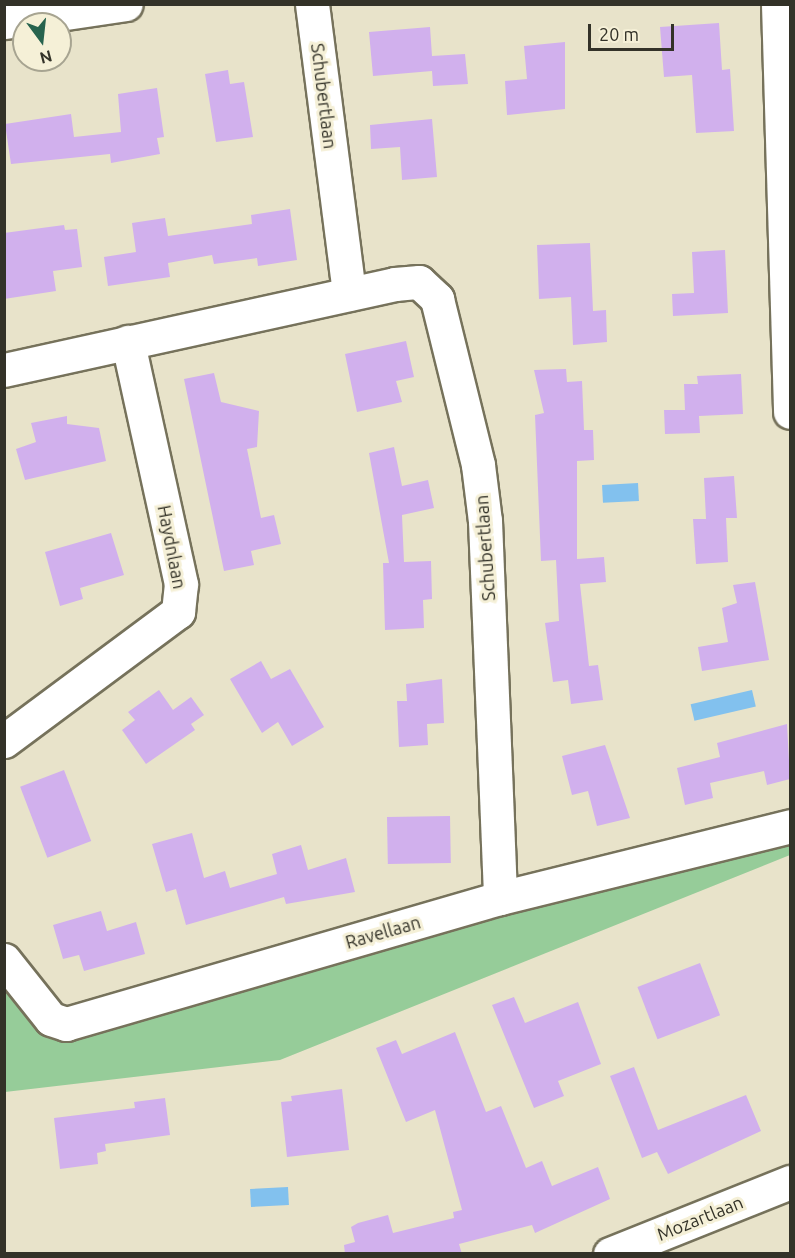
<!DOCTYPE html>
<html>
<head>
<meta charset="utf-8">
<style>
	body { margin:0 }
	#map { position:relative; width:795px; height:1258px; overflow:hidden; background:#e8e3ca; font-family:Ubuntu,sans-serif }
	div>[style] { position:absolute }
	[style*='--x'] { left:calc(var(--x)*1px); top:calc(var(--y)*1px); width:calc(var(--w)*1px); rotate:calc(var(--a)*1deg) }
	.green>* { inset:0; background:#96cc99 }
	.water>* { inset:0; background:#82c1ee; transform-origin:0 0 }
	.building>* { inset:0; background:#d1b0ed; transform-origin:0 0 }
	.roads { filter:drop-shadow(2px 0 #76725b) drop-shadow(-2px 0 #76725b) drop-shadow(0 2px #76725b) drop-shadow(0 -2px #76725b) }
	.street>* { height:33px; margin:-16.5px; padding:0 16.5px; transform-origin:16.5px; border-radius:16.5px; background:#fff }
	.secondary>* { height:33px; margin:-16.5px; padding:0 16.5px; transform-origin:16.5px; border-radius:16.5px; background:#fff }
	span { translate:-50% -50%; white-space:nowrap; text-align:center; line-height:1.15; -webkit-text-stroke:6px #f5f0d7; paint-order:stroke }
	.street-label { font-size:18px; color:#333228 }
	.frame { position:absolute; inset:0; border:6px solid #333228; pointer-events:none }
	.north { position:absolute; left:12px; top:12px; width:60px; height:60px; box-sizing:border-box; background:#f5f0d7; border:2px solid #a7a491; border-radius:50%; rotate:165deg; font-size:16px; font-weight:700; line-height:24px; text-align:center; color:#333228 }
	.north::after { content:''; display:block; margin:auto; width:21px; height:27px; background:#27634e; clip-path:polygon(50% 0,100% 100%,50% 72%,0 100%) }
	.scale { position:absolute; left:588px; top:24px; width:86px; height:27px; box-sizing:border-box; border:3px solid #333228; border-top:0; padding-left:8px; font-size:18px; line-height:21px; white-space:nowrap; color:#333228; -webkit-text-stroke:4px #f5f0d7; paint-order:stroke }
</style>
</head>
<body>
<div id="map">
	<div class="green">
		<i style="clip-path:polygon(790px 835px,790px 855px,280px 1060px,5px 1092px,4px 976px,43px 1023px,208px 996px)"></i>
	</div>
	<div class="water">
		<i style="left:638px;top:483px;width:18px;height:36px;rotate:87deg"></i>
		<i style="left:752px;top:690px;width:17px;height:63px;rotate:77deg"></i>
		<i style="left:288px;top:1187px;width:18px;height:38px;rotate:87deg"></i>
	</div>
	<div class="building">
		<i style="clip-path:polygon(719px 23px,722px 70px,730px 69px,734px 131px,696px 133px,692px 75px,664px 77px,660px 27px)"></i>
		<i style="clip-path:polygon(430px 27px,432px 56px,465px 54px,468px 84px,433px 86px,432px 71px,373px 76px,369px 32px)"></i>
		<i style="clip-path:polygon(565px 42px,565px 109px,507px 115px,505px 81px,527px 79px,524px 46px)"></i>
		<i style="clip-path:polygon(228px 70px,230px 84px,244px 82px,253px 137px,216px 142px,205px 74px)"></i>
		<i style="clip-path:polygon(157px 88px,164px 137px,157px 138px,160px 154px,111px 163px,110px 154px,11px 164px,5px 124px,71px 114px,74px 137px,121px 132px,118px 94px)"></i>
		<i style="clip-path:polygon(432px 119px,437px 177px,402px 180px,400px 147px,371px 149px,370px 125px)"></i>
		<i style="clip-path:polygon(290px 209px,297px 260px,258px 266px,257px 258px,214px 264px,212px 255px,168px 263px,170px 277px,108px 286px,104px 257px,136px 252px,132px 223px,165px 218px,168px 236px,252px 224px,251px 215px)"></i>
		<i style="clip-path:polygon(64px 225px,65px 230px,77px 229px,82px 267px,53px 271px,56px 291px,4px 299px,4px 233px)"></i>
		<i style="clip-path:polygon(590px 243px,593px 311px,606px 310px,607px 342px,573px 345px,571px 297px,539px 299px,537px 245px)"></i>
		<i style="clip-path:polygon(725px 250px,728px 313px,673px 316px,672px 294px,694px 293px,692px 252px)"></i>
		<i style="clip-path:polygon(406px 341px,414px 377px,396px 381px,402px 402px,357px 412px,345px 354px)"></i>
		<i style="clip-path:polygon(566px 369px,567px 382px,582px 381px,584px 430px,593px 430px,594px 460px,577px 461px,577px 559px,604px 557px,606px 582px,580px 584px,589px 666px,598px 665px,603px 700px,571px 704px,568px 680px,553px 682px,545px 623px,559px 621px,556px 560px,541px 561px,535px 415px,544px 413px,534px 370px)"></i>
		<i style="clip-path:polygon(214px 373px,221px 402px,259px 411px,257px 447px,247px 449px,261px 518px,274px 515px,281px 544px,251px 551px,254px 565px,224px 571px,184px 379px)"></i>
		<i style="clip-path:polygon(741px 374px,743px 414px,699px 416px,700px 433px,665px 434px,664px 410px,685px 410px,684px 384px,698px 384px,697px 376px)"></i>
		<i style="clip-path:polygon(67px 416px,67px 424px,99px 428px,106px 461px,25px 480px,16px 449px,36px 442px,31px 423px)"></i>
		<i style="clip-path:polygon(394px 447px,402px 486px,428px 480px,434px 508px,402px 515px,404px 562px,431px 561px,432px 599px,423px 600px,424px 628px,385px 630px,383px 563px,389px 563px,369px 453px)"></i>
		<i style="clip-path:polygon(734px 476px,737px 518px,726px 518px,728px 562px,696px 564px,693px 519px,706px 519px,704px 478px)"></i>
		<i style="clip-path:polygon(111px 533px,124px 575px,80px 588px,83px 599px,60px 606px,45px 552px)"></i>
		<i style="clip-path:polygon(755px 582px,769px 660px,702px 671px,698px 647px,728px 642px,722px 608px,737px 603px,733px 585px)"></i>
		<i style="clip-path:polygon(261px 661px,271px 679px,290px 669px,324px 727px,292px 746px,278px 722px,262px 733px,230px 679px)"></i>
		<i style="clip-path:polygon(442px 679px,444px 723px,427px 724px,428px 745px,399px 747px,397px 701px,407px 701px,406px 684px)"></i>
		<i style="clip-path:polygon(159px 690px,173px 710px,191px 697px,204px 715px,191px 724px,195px 730px,146px 764px,122px 730px,135px 720px,128px 712px)"></i>
		<i style="clip-path:polygon(787px 724px,790px 779px,767px 785px,764px 771px,710px 783px,713px 798px,685px 805px,677px 768px,720px 757px,717px 743px)"></i>
		<i style="clip-path:polygon(605px 745px,630px 818px,597px 826px,588px 791px,572px 795px,562px 756px)"></i>
		<i style="left:64px;top:770px;width:76px;height:47px;rotate:69deg"></i>
		<i style="left:450px;top:816px;width:47px;height:63px;rotate:89deg"></i>
		<i style="clip-path:polygon(192px 833px,204px 878px,225px 871px,230px 888px,277px 874px,272px 854px,301px 845px,308px 870px,346px 858px,355px 892px,286px 904px,284px 897px,186px 925px,176px 889px,166px 892px,152px 844px)"></i>
		<i style="clip-path:polygon(101px 911px,107px 931px,136px 922px,145px 954px,84px 971px,79px 955px,63px 959px,53px 925px)"></i>
		<i style="left:700px;top:963px;width:56px;height:67px;rotate:69deg"></i>
		<i style="clip-path:polygon(514px 997px,525px 1023px,578px 1002px,601px 1064px,558px 1081px,564px 1096px,534px 1108px,492px 1005px)"></i>
		<i style="clip-path:polygon(455px 1032px,486px 1112px,501px 1106px,526px 1168px,542px 1161px,552px 1186px,598px 1167px,610px 1199px,535px 1233px,532px 1225px,459px 1244px,462px 1254px,345px 1254px,344px 1245px,355px 1242px,351px 1227px,358px 1223px,388px 1215px,393px 1233px,454px 1218px,453px 1212px,462px 1210px,435px 1110px,406px 1122px,376px 1048px,396px 1040px,402px 1054px)"></i>
		<i style="clip-path:polygon(634px 1067px,658px 1130px,746px 1095px,761px 1131px,668px 1174px,657px 1152px,642px 1158px,610px 1076px)"></i>
		<i style="clip-path:polygon(342px 1089px,349px 1150px,287px 1157px,281px 1102px,292px 1101px,291px 1096px)"></i>
		<i style="clip-path:polygon(165px 1098px,170px 1135px,105px 1144px,106px 1151px,97px 1153px,98px 1164px,60px 1169px,54px 1118px,135px 1108px,134px 1102px)"></i>
	</div>
	<div class="roads">
		<div class="street">
			<i style="--x:312;--y:4;--w:292;--a:82.7"></i>
			<i style="--x:778;--y:4;--w:408;--a:88.3"></i>
			<i style="--x:4;--y:370;--w:400;--a:-12.4"></i>
			<i style="--x:395;--y:284;--w:24;--a:-5"></i>
			<i style="--x:419;--y:282;--w:25;--a:43"></i>
			<i style="--x:437;--y:299;--w:171;--a:76.1"></i>
			<i style="--x:478;--y:465;--w:56;--a:82.9"></i>
			<i style="--x:485;--y:521;--w:377;--a:87.7"></i>
			<i style="--x:4;--y:741;--w:217;--a:-36.6"></i>
			<i style="--x:178;--y:612;--w:28;--a:-84"></i>
			<i style="--x:181;--y:584;--w:248;--a:-102.4"></i>
			<i style="--x:4;--y:960;--w:75;--a:51.5"></i>
			<i style="--x:51;--y:1019;--w:16;--a:18"></i>
			<i style="--x:66;--y:1024;--w:452;--a:-16.2"></i>
			<i style="--x:500;--y:898;--w:299;--a:-13.9"></i>
			<i style="--x:610;--y:1254;--w:194;--a:-21.8"></i>
		</div>
		<div class="secondary">
			<i style="--x:4;--y:22;--w:123;--a:-8.4"></i>
		</div>
	</div>
	<div class="street-label">
		<span style="left:324px;top:96px;rotate:83deg">Schubertlaan</span>
		<span style="left:172px;top:547px;rotate:79deg">Haydnlaan</span>
		<span style="left:485px;top:548px;rotate:-94deg">Schubertlaan</span>
		<span style="left:383px;top:932px;rotate:-16deg">Ravellaan</span>
		<span style="left:700px;top:1218px;rotate:-22deg">Mozartlaan</span>
	</div>
	<div class="frame"></div>
	<div class="north">N</div>
	<div class="scale">20 m</div>
</div>
</body>
</html>
